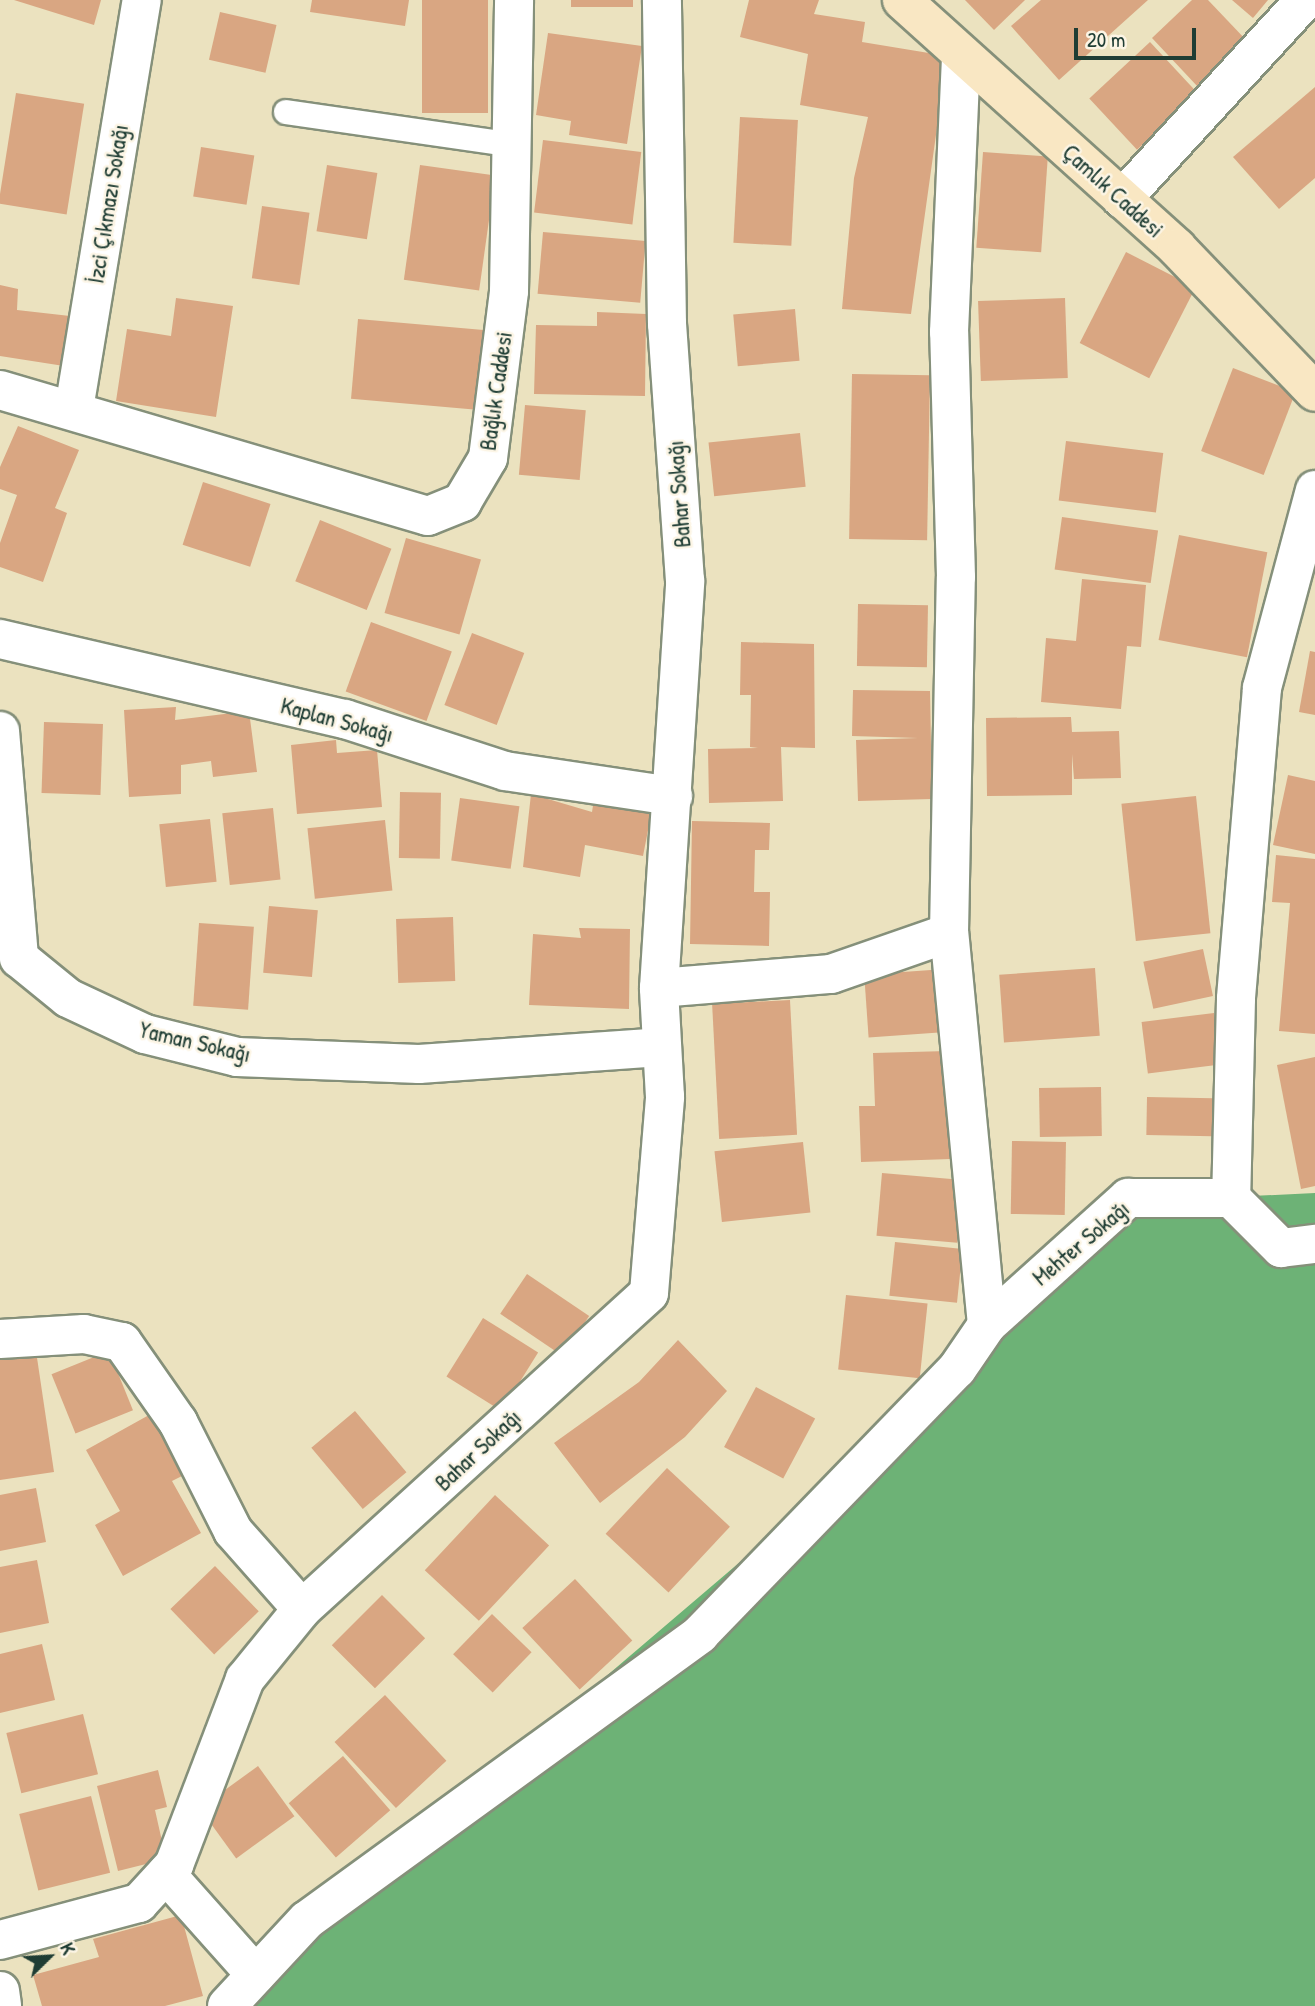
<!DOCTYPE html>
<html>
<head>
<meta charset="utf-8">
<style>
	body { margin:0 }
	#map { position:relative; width:1315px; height:2006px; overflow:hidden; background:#ebe2bf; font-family:"Patrick Hand",sans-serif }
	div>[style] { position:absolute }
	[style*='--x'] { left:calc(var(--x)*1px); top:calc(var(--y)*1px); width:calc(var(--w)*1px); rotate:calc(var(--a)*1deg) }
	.forest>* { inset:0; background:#6db276 }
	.building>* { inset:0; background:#d9a682; transform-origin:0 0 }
	.roads { filter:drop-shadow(2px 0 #85907a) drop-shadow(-2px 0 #85907a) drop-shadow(0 2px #85907a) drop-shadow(0 -2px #85907a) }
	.lane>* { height:24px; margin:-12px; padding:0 12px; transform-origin:12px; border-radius:12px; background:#fff }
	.street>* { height:38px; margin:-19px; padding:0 19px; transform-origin:19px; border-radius:19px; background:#fff }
	.secondary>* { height:38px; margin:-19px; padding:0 19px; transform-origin:19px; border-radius:19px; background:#f9e7c3 }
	span { translate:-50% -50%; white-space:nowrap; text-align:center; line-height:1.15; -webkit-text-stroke:5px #fcf5e5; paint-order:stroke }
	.street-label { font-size:23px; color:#1f3d34 }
	.north { position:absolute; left:14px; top:1922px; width:70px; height:70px; -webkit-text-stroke:5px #fcf5e5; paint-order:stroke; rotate:66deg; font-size:19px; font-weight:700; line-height:28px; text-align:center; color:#1f3d34 }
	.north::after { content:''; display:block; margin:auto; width:24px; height:32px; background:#1f3d34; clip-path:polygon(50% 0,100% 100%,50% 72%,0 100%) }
	.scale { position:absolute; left:1074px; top:28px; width:122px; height:32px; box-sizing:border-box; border:4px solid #1f3d34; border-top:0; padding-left:9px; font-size:21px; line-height:24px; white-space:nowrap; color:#1f3d34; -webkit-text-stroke:5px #fcf5e5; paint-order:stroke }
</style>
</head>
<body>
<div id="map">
	<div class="forest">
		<i style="clip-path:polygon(1315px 1193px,1315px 2006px,220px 2006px,993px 1346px,1146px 1201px)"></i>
	</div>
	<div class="building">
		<i style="clip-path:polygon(14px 0,101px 0,94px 25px)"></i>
		<i style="clip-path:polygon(312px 0,409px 0,405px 26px,310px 12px)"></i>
		<i style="left:422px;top:0;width:66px;height:113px"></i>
		<i style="left:571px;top:0;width:62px;height:7px"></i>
		<i style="clip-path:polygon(749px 0,819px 0,814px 14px,865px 22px,862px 42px,947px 56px,911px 314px,842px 309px,854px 178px,868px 117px,800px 105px,808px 54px,740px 37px)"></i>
		<i style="clip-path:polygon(965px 0,1025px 0,994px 30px)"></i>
		<i style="clip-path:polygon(1041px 0,1148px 0,1059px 80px,1011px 26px)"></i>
		<i style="clip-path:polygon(1192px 0,1208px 0,1247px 41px,1198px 87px,1152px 38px)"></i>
		<i style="clip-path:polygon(1232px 0,1268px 0,1253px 18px)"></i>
		<i style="left:220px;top:12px;width:58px;height:49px;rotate:13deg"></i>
		<i style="clip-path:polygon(548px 33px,642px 46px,627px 144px,569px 135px,571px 121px,536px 115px)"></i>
		<i style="left:1150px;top:42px;width:70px;height:83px;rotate:47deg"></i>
		<i style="clip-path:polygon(1315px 87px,1315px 178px,1279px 209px,1233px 157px)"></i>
		<i style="left:16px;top:93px;width:69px;height:112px;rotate:9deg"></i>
		<i style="left:740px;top:117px;width:58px;height:126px;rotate:3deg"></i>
		<i style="left:543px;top:140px;width:99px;height:73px;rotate:7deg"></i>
		<i style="left:201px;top:147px;width:54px;height:50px;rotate:9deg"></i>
		<i style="left:983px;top:152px;width:65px;height:96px;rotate:4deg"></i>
		<i style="left:327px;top:165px;width:51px;height:67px;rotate:9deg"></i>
		<i style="left:420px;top:165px;width:76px;height:116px;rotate:8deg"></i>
		<i style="left:262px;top:206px;width:48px;height:73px;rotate:8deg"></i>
		<i style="left:543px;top:232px;width:103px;height:62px;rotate:5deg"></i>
		<i style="left:1126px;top:252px;width:78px;height:102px;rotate:27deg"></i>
		<i style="clip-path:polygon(0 285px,18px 289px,17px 310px,70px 316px,64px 366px,0 356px)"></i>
		<i style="clip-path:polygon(176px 298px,233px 306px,216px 417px,116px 401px,127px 329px,171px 336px)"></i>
		<i style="left:1065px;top:298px;width:80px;height:87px;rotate:88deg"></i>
		<i style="left:795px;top:309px;width:52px;height:62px;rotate:85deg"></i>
		<i style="clip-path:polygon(597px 312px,646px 314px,645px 396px,534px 394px,536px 325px,597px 326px)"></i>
		<i style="left:358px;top:319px;width:126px;height:80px;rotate:5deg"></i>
		<i style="left:1233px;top:368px;width:67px;height:89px;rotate:21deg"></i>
		<i style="left:852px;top:374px;width:78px;height:165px;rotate:1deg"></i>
		<i style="left:525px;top:405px;width:61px;height:70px;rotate:5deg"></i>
		<i style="clip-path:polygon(18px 426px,79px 450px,55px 508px,67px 513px,43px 582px,0 567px,0 543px,17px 495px,0 489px,0 467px)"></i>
		<i style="left:800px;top:433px;width:54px;height:92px;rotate:84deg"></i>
		<i style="left:1066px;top:441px;width:98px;height:60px;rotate:7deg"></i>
		<i style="left:203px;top:482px;width:71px;height:66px;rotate:18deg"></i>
		<i style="left:1062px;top:517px;width:97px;height:53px;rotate:8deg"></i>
		<i style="left:320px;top:520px;width:77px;height:66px;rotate:22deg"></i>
		<i style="left:1179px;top:535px;width:90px;height:107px;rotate:11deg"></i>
		<i style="left:406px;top:538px;width:78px;height:78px;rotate:16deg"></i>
		<i style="clip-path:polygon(1082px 579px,1146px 585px,1141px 647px,1127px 646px,1121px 709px,1041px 702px,1046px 638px,1076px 641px)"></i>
		<i style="left:858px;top:604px;width:70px;height:62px;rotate:1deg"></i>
		<i style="left:371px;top:622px;width:86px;height:74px;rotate:20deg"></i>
		<i style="left:472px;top:633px;width:56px;height:77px;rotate:21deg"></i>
		<i style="clip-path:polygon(741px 642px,814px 644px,815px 748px,781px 747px,783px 801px,709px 803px,708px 749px,758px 748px,750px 747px,751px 695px,740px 695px)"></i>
		<i style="clip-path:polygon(1310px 651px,1315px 652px,1315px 715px,1299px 712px)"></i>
		<i style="clip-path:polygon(853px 690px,930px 691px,932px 799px,858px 801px,856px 740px,918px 738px,852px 736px)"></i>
		<i style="clip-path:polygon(176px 707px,175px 720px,249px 711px,257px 772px,213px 777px,211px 761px,181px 765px,181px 794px,129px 797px,124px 710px)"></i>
		<i style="clip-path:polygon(1071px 717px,1072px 732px,1119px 731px,1121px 778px,1074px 779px,1072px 754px,1072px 795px,987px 796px,986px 718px)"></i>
		<i style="left:44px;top:722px;width:59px;height:71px;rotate:2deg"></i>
		<i style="clip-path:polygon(336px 740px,337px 753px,377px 750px,382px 807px,297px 814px,291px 745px)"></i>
		<i style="clip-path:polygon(1288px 775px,1315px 781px,1315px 854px,1273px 845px)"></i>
		<i style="left:400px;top:792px;width:41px;height:66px;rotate:1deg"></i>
		<i style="clip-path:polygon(531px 794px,592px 812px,594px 799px,652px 810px,643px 856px,585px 845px,580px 877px,523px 867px)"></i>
		<i style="left:1196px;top:796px;width:138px;height:75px;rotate:84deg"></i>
		<i style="left:460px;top:798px;width:60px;height:63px;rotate:8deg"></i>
		<i style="left:273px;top:808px;width:72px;height:51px;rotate:84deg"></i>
		<i style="left:210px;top:819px;width:63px;height:51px;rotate:84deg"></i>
		<i style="left:385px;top:820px;width:71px;height:78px;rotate:84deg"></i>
		<i style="clip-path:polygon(692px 821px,770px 823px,769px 850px,755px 850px,754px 892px,770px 892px,769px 946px,690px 944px)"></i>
		<i style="clip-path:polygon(1276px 855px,1315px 859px,1315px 1034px,1279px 1031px,1290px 903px,1272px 902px)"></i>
		<i style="left:269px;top:906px;width:49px;height:67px;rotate:5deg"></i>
		<i style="left:453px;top:917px;width:64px;height:57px;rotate:88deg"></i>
		<i style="left:199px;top:923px;width:55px;height:83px;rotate:4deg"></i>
		<i style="clip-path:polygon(579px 928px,630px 929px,629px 1009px,529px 1005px,533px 934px,581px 938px)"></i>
		<i style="left:1203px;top:949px;width:48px;height:61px;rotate:78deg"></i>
		<i style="left:1095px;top:968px;width:68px;height:96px;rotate:86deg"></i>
		<i style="left:945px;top:969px;width:63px;height:81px;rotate:86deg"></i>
		<i style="left:790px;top:1000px;width:135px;height:78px;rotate:87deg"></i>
		<i style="left:1214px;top:1013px;width:52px;height:73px;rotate:83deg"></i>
		<i style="clip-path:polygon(948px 1051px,951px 1159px,861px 1162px,859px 1106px,875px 1106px,873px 1053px)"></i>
		<i style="clip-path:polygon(1315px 1057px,1315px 1186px,1301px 1189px,1277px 1065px)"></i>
		<i style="left:1101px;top:1087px;width:49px;height:62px;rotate:89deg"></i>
		<i style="left:1147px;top:1097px;width:66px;height:38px;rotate:1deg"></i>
		<i style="left:1012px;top:1141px;width:54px;height:73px;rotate:1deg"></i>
		<i style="left:803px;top:1142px;width:71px;height:89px;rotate:84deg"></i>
		<i style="left:882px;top:1173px;width:81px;height:63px;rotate:5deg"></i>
		<i style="left:895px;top:1242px;width:68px;height:54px;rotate:6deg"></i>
		<i style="left:527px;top:1274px;width:75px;height:48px;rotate:34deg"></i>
		<i style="left:846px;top:1295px;width:82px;height:75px;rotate:6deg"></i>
		<i style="left:483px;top:1318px;width:65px;height:69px;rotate:32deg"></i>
		<i style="clip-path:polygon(678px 1340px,727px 1391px,685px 1437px,600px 1503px,554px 1443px,639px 1382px)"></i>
		<i style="clip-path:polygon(36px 1351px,54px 1472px,0 1480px,0 1356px)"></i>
		<i style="left:109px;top:1351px;width:64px;height:62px;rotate:68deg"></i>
		<i style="left:756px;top:1387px;width:67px;height:68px;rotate:28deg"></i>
		<i style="left:355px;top:1411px;width:80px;height:57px;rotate:50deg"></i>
		<i style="clip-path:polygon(149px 1415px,184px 1475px,172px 1481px,201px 1533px,123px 1576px,95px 1525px,120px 1511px,86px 1450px)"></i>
		<i style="left:667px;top:1468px;width:86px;height:90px;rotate:43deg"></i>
		<i style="clip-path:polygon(36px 1488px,46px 1542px,0 1551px,0 1495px)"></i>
		<i style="left:495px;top:1495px;width:74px;height:103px;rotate:43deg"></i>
		<i style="clip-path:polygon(37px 1560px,49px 1623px,0 1633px,0 1567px)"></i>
		<i style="left:215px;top:1566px;width:63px;height:62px;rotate:46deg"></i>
		<i style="left:575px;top:1579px;width:84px;height:72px;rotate:47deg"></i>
		<i style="left:382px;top:1595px;width:61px;height:71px;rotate:45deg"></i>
		<i style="left:492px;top:1614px;width:55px;height:56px;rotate:44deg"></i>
		<i style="clip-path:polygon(42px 1644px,55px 1700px,0 1713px,0 1654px)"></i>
		<i style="left:385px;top:1695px;width:90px;height:69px;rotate:47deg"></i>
		<i style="left:83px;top:1714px;width:62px;height:79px;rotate:76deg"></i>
		<i style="left:343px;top:1756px;width:72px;height:72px;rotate:49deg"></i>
		<i style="left:258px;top:1766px;width:62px;height:72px;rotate:54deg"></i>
		<i style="clip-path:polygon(158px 1770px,167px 1807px,155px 1810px,166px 1859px,118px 1871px,97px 1786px)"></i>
		<i style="left:91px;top:1796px;width:79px;height:74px;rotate:76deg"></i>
		<i style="clip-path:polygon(181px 1915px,203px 1996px,165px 2006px,42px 2006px,33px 1975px,99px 1957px,93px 1939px)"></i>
	</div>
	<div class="roads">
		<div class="lane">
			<i style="--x:286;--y:112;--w:232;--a:8.2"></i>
		</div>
		<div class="street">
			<i style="--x:1122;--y:199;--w:270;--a:-47.4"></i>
			<i style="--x:0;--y:390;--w:446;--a:16.4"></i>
			<i style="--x:428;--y:516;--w:37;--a:-22"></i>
			<i style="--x:462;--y:502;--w:51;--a:-59.4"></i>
			<i style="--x:488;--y:458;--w:168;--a:-82.8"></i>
			<i style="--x:509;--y:291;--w:291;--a:-89"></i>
			<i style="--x:74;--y:409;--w:415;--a:-80.6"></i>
			<i style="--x:1315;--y:490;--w:205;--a:105"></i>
			<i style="--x:1262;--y:688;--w:312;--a:94.8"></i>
			<i style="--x:1236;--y:999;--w:199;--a:91.4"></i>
			<i style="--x:1231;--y:1198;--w:71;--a:45"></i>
			<i style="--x:1281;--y:1248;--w:34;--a:-7"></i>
			<i style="--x:0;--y:639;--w:354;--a:13.1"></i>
			<i style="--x:345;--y:719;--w:168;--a:18"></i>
			<i style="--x:505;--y:771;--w:170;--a:8.5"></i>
			<i style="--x:0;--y:731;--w:228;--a:85.2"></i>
			<i style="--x:19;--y:958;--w:63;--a:39.2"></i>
			<i style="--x:68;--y:998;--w:85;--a:25.1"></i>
			<i style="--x:145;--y:1034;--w:95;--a:14"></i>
			<i style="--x:237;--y:1057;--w:182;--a:2.2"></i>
			<i style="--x:419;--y:1064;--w:242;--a:-4"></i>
			<i style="--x:659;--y:988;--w:173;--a:-4.7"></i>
			<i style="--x:831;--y:974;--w:125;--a:-19.2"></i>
			<i style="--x:987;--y:1325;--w:190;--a:-42"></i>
			<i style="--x:1128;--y:1198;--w:103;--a:0"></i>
			<i style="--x:0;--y:1339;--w:84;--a:-3.4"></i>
			<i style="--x:84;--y:1334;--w:39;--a:12"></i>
			<i style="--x:122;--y:1342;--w:98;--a:55"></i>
			<i style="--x:178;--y:1422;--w:122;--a:63.2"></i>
			<i style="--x:233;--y:1531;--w:104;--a:48.5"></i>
			<i style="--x:166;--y:1874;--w:135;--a:48.3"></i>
			<i style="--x:0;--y:1940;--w:144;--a:-14.9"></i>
			<i style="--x:139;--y:1903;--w:52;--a:-47.4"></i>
			<i style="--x:174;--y:1865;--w:199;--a:-69.1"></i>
			<i style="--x:245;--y:1679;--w:90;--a:-50.8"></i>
			<i style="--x:302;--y:1609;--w:469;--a:-42.3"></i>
			<i style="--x:649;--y:1293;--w:197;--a:-85.3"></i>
			<i style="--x:665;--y:1097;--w:109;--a:-93.2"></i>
			<i style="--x:659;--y:988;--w:408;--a:-86.3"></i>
			<i style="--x:685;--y:581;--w:258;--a:-94"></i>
			<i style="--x:667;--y:324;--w:324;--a:-90.9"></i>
			<i style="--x:0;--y:1991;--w:15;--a:82"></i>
			<i style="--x:227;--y:2006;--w:117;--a:-47.1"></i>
			<i style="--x:307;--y:1920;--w:486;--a:-36"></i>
			<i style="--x:700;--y:1634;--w:369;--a:-45.9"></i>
			<i style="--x:957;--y:1369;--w:53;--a:-55.7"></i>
			<i style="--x:987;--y:1325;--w:394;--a:-95.5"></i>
			<i style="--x:949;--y:933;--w:356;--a:-88.9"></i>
			<i style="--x:956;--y:577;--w:245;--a:-91.6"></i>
			<i style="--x:949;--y:332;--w:275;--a:-87.5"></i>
		</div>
		<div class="secondary">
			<i style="--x:902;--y:0;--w:370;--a:42"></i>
			<i style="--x:1177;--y:248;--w:199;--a:46.2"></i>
		</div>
	</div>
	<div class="street-label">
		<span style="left:1113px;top:191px;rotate:42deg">Çamlık Caddesi</span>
		<span style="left:108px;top:204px;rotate:-81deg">İzci Çıkmazı Sokağı</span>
		<span style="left:496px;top:391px;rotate:-82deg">Bağlık Caddesi</span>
		<span style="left:679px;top:494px;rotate:-94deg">Bahar Sokağı</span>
		<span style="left:337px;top:720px;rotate:15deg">Kaplan Sokağı</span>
		<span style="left:195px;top:1042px;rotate:13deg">Yaman Sokağı</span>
		<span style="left:1081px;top:1243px;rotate:-40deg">Mehter Sokağı</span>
		<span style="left:478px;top:1450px;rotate:-43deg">Bahar Sokağı</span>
	</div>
	<div class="north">K</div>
	<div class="scale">20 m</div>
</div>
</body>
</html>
